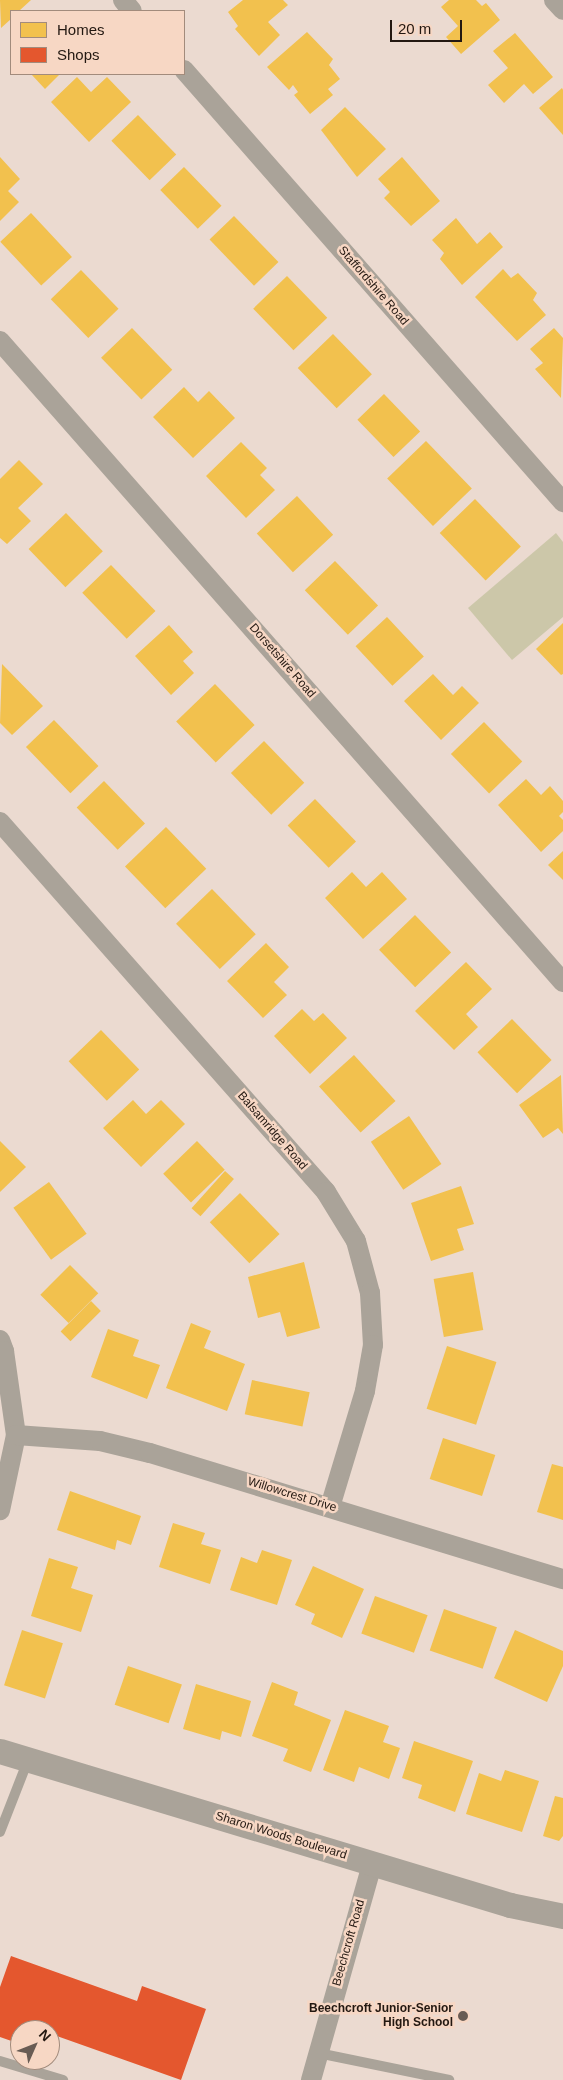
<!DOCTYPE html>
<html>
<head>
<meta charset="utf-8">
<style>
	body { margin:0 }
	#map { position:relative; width:563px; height:2080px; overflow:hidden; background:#ebdad0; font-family:Helvetica,sans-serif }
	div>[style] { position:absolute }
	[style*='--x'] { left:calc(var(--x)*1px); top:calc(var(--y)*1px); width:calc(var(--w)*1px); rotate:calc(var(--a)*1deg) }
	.green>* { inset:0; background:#ccc7a9 }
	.homes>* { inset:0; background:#f2c14e; transform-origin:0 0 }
	.shops>* { inset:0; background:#e4572e }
	.service>* { height:10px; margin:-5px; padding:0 5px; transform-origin:5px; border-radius:5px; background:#aaa399 }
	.minor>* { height:20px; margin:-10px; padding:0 10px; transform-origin:10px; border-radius:10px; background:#aaa399 }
	.tertiary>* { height:25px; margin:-12.5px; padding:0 12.5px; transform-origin:12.5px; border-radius:12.5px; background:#aaa399 }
	.dots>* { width:14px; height:14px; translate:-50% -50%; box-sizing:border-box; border:2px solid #f7d7c4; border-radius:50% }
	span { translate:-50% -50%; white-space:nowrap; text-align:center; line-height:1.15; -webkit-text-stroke:5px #f7d7c4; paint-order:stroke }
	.street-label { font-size:12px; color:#231811 }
	.poi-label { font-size:12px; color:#231811; font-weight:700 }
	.right { translate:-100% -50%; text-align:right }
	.legend { position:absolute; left:10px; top:10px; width:175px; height:65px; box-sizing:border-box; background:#f7d7c4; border:1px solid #a28b7c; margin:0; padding:6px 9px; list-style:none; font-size:15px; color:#231811 }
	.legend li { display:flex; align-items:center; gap:10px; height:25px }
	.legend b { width:25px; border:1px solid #a28b7c }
	.north { position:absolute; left:10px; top:2020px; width:50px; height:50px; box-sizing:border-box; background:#f7d7c4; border:1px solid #a28b7c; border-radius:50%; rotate:46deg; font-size:14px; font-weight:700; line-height:20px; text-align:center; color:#231811 }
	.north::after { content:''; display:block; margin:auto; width:18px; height:22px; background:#695c54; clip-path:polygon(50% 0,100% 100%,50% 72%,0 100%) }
	.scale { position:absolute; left:390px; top:20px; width:72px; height:22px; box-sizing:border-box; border:2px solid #231811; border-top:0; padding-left:6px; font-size:15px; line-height:18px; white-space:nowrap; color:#231811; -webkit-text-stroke:4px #f7d7c4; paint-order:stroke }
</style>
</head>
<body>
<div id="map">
	<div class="green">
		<i style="clip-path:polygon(556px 533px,563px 542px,563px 617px,512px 660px,468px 608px)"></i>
	</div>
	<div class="homes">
		<i style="clip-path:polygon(0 0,31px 0,19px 11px,11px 11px,11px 19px,1px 28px)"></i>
		<i style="clip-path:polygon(243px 0,283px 0,288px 5px,268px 22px,280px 35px,259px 56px,235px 29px,238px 26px,228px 12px)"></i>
		<i style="clip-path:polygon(449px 0,476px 0,482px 6px,486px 3px,500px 20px,461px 54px,446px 37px,458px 26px,441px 7px)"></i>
		<i style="clip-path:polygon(307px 32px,333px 59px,329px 65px,340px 79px,328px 89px,333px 95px,310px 114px,294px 95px,298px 92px,293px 85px,289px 90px,267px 67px)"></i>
		<i style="clip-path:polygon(515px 33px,553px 77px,533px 94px,524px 84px,504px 103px,488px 85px,508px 68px,493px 51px)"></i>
		<i style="clip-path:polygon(31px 74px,60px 74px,45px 89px)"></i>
		<i style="clip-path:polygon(77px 77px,91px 92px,107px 77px,131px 102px,89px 142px,51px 102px)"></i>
		<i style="clip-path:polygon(562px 88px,563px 90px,563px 135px,539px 108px)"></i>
		<i style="clip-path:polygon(345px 107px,386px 149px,357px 177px,321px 130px)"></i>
		<i style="left:138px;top:115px;width:55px;height:37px;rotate:46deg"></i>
		<i style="clip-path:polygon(0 157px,20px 179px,8px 191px,19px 202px,0 221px)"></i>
		<i style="clip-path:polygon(402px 157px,440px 201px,411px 226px,384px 198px,390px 192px,378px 179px)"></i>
		<i style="left:184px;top:167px;width:54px;height:33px;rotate:46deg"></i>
		<i style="left:31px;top:213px;width:60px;height:42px;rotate:47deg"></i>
		<i style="left:234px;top:216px;width:64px;height:34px;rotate:46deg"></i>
		<i style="clip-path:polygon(456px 218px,477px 244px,490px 232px,503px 247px,462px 285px,440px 259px,444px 253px,432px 240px)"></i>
		<i style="clip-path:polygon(503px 269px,511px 278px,518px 273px,537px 293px,533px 300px,546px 315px,517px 341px,475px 297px)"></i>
		<i style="left:81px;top:270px;width:54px;height:42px;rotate:46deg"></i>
		<i style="left:287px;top:276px;width:58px;height:47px;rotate:46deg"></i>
		<i style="left:132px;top:328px;width:58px;height:43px;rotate:46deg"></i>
		<i style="clip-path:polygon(554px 328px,563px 338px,561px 398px,535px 369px,543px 363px,530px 349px)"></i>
		<i style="left:333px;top:334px;width:56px;height:49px;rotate:46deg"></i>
		<i style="clip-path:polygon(184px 387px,198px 402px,209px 391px,235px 418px,193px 458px,153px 417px)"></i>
		<i style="left:384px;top:394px;width:52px;height:37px;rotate:46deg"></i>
		<i style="left:426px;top:441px;width:66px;height:54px;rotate:46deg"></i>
		<i style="clip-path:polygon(241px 442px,267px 468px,260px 475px,275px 490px,246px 518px,206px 476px)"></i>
		<i style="clip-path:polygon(19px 460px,43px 484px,18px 508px,31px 521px,7px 544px,0 538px,0 479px)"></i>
		<i style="left:297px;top:496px;width:53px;height:55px;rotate:47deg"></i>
		<i style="left:475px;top:499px;width:66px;height:49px;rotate:46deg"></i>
		<i style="left:66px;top:513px;width:53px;height:52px;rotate:46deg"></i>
		<i style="left:335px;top:561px;width:62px;height:42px;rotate:46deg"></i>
		<i style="left:111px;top:565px;width:64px;height:40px;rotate:46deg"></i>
		<i style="left:387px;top:617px;width:54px;height:43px;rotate:47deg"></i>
		<i style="clip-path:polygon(563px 623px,563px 674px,561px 675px,536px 649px)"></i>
		<i style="clip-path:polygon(169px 625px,193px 652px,183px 661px,194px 673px,171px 695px,135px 656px)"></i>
		<i style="clip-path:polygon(2px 664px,43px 706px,12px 735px,0 723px)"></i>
		<i style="clip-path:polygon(433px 674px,453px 695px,462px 686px,479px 703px,441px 740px,404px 701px)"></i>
		<i style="left:215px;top:684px;width:57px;height:54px;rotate:46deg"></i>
		<i style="left:54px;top:720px;width:64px;height:39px;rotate:46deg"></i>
		<i style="left:484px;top:722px;width:55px;height:46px;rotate:46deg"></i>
		<i style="left:264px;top:741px;width:58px;height:46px;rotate:46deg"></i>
		<i style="clip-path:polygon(526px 779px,541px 795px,550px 786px,563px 801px,563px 812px,559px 816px,563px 820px,563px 831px,541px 852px,498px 805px)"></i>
		<i style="left:104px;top:781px;width:59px;height:38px;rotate:46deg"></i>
		<i style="left:315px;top:799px;width:59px;height:38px;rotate:46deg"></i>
		<i style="left:166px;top:827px;width:58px;height:57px;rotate:46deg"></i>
		<i style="clip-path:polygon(563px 851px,563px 880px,548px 865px)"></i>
		<i style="clip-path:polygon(352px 872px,366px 887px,382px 872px,407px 899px,363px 939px,325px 898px)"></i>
		<i style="left:212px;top:889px;width:63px;height:50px;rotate:46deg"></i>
		<i style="left:415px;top:915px;width:52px;height:50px;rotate:46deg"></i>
		<i style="clip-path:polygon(266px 943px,289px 967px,274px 982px,287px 995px,263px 1018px,227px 981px)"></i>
		<i style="clip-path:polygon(466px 962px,492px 989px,466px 1014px,478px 1027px,454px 1050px,415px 1011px)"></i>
		<i style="clip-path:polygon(302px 1009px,314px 1021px,323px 1013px,347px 1038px,310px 1074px,274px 1036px)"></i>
		<i style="left:512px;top:1019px;width:57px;height:48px;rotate:46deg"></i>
		<i style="left:101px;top:1030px;width:55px;height:45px;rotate:46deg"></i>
		<i style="left:354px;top:1055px;width:62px;height:47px;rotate:48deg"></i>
		<i style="clip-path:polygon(561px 1075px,563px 1134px,558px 1128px,543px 1138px,519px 1105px)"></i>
		<i style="clip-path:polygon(133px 1100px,146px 1114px,161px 1100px,185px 1124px,141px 1167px,103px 1128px)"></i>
		<i style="left:409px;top:1116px;width:58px;height:46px;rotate:56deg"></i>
		<i style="clip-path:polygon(0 1141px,26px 1167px,0 1192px)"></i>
		<i style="left:197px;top:1141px;width:40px;height:47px;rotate:46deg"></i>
		<i style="left:225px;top:1171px;width:12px;height:50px;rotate:42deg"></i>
		<i style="left:49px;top:1182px;width:64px;height:44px;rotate:54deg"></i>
		<i style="clip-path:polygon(461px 1186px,474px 1224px,457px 1229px,464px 1250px,431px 1261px,411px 1203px)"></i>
		<i style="left:240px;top:1193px;width:57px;height:42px;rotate:46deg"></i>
		<i style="clip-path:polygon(304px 1262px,320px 1328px,287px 1337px,280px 1312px,258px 1318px,248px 1277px)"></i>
		<i style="left:70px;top:1265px;width:40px;height:42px;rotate:45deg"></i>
		<i style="left:473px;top:1272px;width:59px;height:40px;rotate:80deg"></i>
		<i style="left:91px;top:1301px;width:14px;height:43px;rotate:45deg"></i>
		<i style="clip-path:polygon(191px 1323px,211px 1331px,204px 1348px,245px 1364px,227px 1411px,166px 1388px)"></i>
		<i style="clip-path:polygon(108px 1329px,139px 1340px,133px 1356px,160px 1365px,147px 1399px,91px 1377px)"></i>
		<i style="left:447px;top:1346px;width:52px;height:66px;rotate:18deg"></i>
		<i style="left:252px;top:1380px;width:59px;height:35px;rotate:12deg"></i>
		<i style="left:443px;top:1438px;width:55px;height:43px;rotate:18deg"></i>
		<i style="clip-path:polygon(552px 1464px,563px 1467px,563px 1520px,537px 1512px)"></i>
		<i style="clip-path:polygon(70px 1491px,141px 1516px,131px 1545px,117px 1540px,115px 1550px,57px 1530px)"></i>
		<i style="clip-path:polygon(173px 1523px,205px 1533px,201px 1544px,221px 1550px,210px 1584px,159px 1567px)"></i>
		<i style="clip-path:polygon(262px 1550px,292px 1560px,277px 1605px,230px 1590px,241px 1557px,257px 1563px)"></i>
		<i style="clip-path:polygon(49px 1558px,78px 1567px,71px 1588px,93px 1595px,81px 1632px,31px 1616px)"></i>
		<i style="clip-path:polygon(313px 1566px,364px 1589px,342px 1638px,311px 1624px,315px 1614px,295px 1605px)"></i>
		<i style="left:375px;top:1596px;width:56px;height:40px;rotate:20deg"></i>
		<i style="left:444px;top:1609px;width:56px;height:44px;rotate:19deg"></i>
		<i style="left:22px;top:1630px;width:43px;height:58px;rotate:18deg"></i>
		<i style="clip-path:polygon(515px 1630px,563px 1651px,563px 1666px,547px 1702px,494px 1678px)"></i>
		<i style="left:128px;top:1666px;width:57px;height:41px;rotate:19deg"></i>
		<i style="clip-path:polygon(272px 1682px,298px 1692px,294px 1705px,331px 1720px,311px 1772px,283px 1761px,288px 1749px,252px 1736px)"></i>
		<i style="clip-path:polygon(196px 1684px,251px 1701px,241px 1737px,222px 1731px,220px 1740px,183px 1729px)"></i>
		<i style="clip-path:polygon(345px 1710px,389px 1726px,383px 1742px,400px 1748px,389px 1779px,359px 1767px,354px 1782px,323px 1770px)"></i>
		<i style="clip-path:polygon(414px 1741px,473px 1761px,455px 1812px,418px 1798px,422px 1785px,402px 1778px)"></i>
		<i style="clip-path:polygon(505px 1770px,539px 1781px,522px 1832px,466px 1814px,479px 1773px,501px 1781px)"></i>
		<i style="clip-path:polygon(555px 1796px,563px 1798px,563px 1836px,559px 1841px,543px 1836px)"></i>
	</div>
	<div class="shops">
		<i style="clip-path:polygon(11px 1956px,137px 2001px,142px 1986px,206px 2009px,181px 2080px,54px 2035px,50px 2046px,50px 2030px,20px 2030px,20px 2044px,0 2037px,0 1987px)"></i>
	</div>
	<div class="service">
		<i style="--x:0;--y:1832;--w:77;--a:-68.7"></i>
		<i style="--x:318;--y:2053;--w:134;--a:11.6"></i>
		<i style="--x:0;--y:2061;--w:66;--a:16.8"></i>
	</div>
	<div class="minor">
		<i style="--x:123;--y:0;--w:14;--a:51"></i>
		<i style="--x:554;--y:0;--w:13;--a:48"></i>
		<i style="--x:184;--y:70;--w:575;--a:48.74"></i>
		<i style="--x:0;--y:341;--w:853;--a:48.71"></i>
		<i style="--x:0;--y:822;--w:493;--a:48.6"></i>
		<i style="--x:326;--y:1192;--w:57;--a:58.5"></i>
		<i style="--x:356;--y:1241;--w:54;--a:74.9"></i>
		<i style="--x:370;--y:1293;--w:52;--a:86.7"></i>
		<i style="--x:373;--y:1345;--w:47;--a:99.9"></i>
		<i style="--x:365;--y:1391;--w:121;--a:106.8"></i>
		<i style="--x:0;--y:1340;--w:12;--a:70"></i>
		<i style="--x:4;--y:1351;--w:85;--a:81.9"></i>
		<i style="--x:16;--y:1435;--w:77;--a:102"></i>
		<i style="--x:16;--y:1435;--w:84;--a:4.1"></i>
		<i style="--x:100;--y:1441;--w:51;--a:13.5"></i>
		<i style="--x:150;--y:1453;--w:432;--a:17"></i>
		<i style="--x:311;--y:2080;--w:224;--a:-74.2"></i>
	</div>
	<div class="tertiary">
		<i style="--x:0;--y:1751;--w:533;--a:16.8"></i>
		<i style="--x:510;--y:1905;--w:54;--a:11.7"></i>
	</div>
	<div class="dots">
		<i style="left:463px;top:2016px;background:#695c54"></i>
	</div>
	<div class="street-label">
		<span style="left:373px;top:286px;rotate:49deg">Staffordshire Road</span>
		<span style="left:282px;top:661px;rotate:49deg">Dorsetshire Road</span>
		<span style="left:272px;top:1131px;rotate:49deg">Balsamridge Road</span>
		<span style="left:292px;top:1495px;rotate:17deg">Willowcrest Drive</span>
		<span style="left:281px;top:1836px;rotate:17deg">Sharon Woods Boulevard</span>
		<span style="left:349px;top:1943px;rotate:-74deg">Beechcroft Road</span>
	</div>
	<div class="poi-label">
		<span class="right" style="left:453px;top:2016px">Beechcroft Junior-Senior<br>High School</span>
	</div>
	<ul class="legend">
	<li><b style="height:14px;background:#f2c14e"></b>Homes</li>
	<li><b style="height:14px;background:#e4572e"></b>Shops</li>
	</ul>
	<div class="north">N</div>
	<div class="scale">20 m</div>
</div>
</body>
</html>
